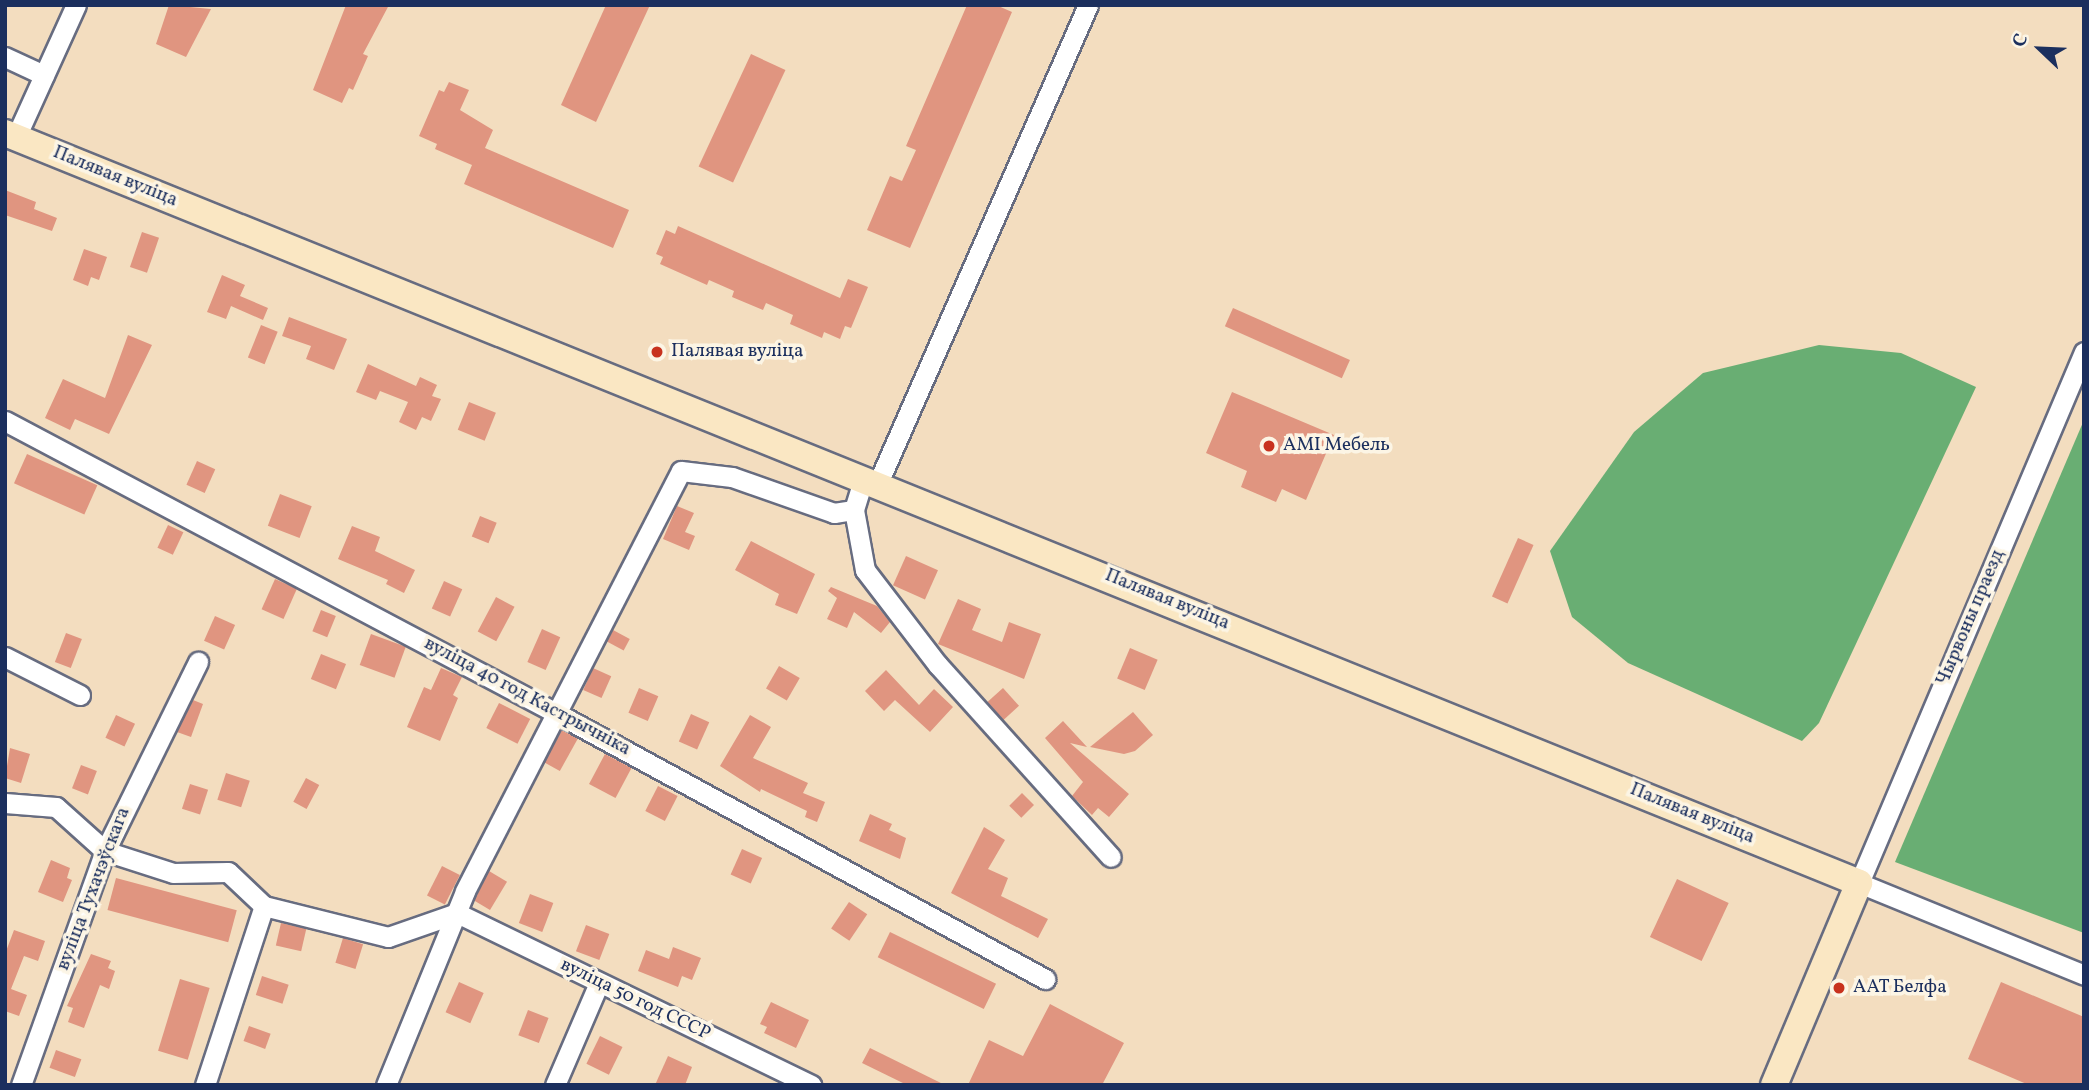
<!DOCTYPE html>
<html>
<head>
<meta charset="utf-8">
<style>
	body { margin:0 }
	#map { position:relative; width:2089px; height:1090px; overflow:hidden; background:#f3ddbf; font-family:Vollkorn,serif }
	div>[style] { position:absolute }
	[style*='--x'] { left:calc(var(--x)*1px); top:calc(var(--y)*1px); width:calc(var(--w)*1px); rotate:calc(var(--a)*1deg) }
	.forest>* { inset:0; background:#69ae73 }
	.building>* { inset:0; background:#e09580; transform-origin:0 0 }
	.roads { filter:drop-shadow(2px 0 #676c80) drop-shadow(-2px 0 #676c80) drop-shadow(0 2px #676c80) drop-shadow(0 -2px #676c80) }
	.street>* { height:19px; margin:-9.5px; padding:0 9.5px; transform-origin:9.5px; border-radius:9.5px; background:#fff }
	.secondary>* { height:26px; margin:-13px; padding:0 13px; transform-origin:13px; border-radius:13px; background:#fae7c3 }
	.dots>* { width:19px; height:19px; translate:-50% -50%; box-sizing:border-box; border:4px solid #fcf5e5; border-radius:50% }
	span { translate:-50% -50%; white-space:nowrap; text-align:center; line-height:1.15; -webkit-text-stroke:7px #fcf5e5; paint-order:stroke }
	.street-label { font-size:19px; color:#1b2f5e }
	.poi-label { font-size:19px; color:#1b2f5e }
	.left { translate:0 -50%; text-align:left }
	.frame { position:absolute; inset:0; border:7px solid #1b2f5e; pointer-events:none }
	.north { position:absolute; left:2005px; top:14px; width:70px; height:70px; -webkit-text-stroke:5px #fcf5e5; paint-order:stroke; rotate:293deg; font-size:19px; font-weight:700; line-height:28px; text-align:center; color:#1b2f5e }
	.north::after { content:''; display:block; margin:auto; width:24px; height:32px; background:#1b2f5e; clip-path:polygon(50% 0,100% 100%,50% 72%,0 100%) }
</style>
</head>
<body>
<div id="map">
	<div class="forest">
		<i style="clip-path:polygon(1819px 345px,1901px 353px,1976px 387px,1819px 723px,1802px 741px,1628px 663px,1572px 617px,1550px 551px,1634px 432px,1703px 373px)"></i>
		<i style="clip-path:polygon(2084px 420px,2084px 933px,1895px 862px)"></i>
	</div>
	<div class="building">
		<i style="clip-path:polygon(169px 5px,211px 9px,186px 57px,156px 44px)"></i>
		<i style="clip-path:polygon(346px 5px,389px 5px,363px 54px,368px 56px,353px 90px,349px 88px,342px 103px,313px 90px)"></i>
		<i style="clip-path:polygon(606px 5px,650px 5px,596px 122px,561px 105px)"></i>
		<i style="clip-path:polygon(967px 5px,996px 5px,1012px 12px,910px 248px,867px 230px,890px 176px,902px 181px,916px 150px,906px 146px)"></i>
		<i style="left:751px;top:54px;width:38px;height:124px;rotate:25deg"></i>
		<i style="clip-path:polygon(449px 82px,469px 90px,460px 110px,493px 130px,485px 148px,629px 210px,613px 248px,464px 184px,472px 165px,435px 149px,437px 144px,419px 136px,439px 90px,444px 92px)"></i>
		<i style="clip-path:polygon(5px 190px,36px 202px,34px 209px,57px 218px,52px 231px,5px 215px)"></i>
		<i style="clip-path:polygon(678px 226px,840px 298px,848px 279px,868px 287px,851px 328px,845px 326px,840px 339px,824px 332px,822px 338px,790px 324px,793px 315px,766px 303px,763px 310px,732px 297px,734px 291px,709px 280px,707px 285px,660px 264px,663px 257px,656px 254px,666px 230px,675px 234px)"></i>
		<i style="left:142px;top:232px;width:18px;height:37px;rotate:19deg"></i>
		<i style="clip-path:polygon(84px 249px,107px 257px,99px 280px,91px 277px,88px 286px,73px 280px)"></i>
		<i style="clip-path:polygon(222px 275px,245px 285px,240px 296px,268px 308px,263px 320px,231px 306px,226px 319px,207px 312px)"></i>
		<i style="left:1233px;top:308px;width:128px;height:20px;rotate:24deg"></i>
		<i style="clip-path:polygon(289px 317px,347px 339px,334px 370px,306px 359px,311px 346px,282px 336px)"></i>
		<i style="left:261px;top:325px;width:18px;height:35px;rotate:22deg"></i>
		<i style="clip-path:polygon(128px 335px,152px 345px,109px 434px,75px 419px,70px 430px,45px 418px,63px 379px,105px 398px)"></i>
		<i style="clip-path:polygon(368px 364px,416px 386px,420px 377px,437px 385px,432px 396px,441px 399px,431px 421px,422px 417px,416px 430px,399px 422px,408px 402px,380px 391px,376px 400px,356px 392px)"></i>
		<i style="clip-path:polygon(1232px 392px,1334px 435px,1306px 500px,1282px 489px,1276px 502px,1241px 487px,1247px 471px,1206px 453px)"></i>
		<i style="left:469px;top:402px;width:29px;height:30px;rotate:22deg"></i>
		<i style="left:27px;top:454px;width:77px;height:32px;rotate:24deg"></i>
		<i style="left:197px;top:461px;width:20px;height:26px;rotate:24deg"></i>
		<i style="left:280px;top:494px;width:34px;height:34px;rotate:21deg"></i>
		<i style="clip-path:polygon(677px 506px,694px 513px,685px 532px,695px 536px,689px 550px,663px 539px)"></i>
		<i style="left:480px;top:516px;width:18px;height:22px;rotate:22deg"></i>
		<i style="left:168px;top:525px;width:17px;height:25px;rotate:25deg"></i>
		<i style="clip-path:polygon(352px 526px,380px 537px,375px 551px,415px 570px,404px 593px,386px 584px,388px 580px,338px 559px)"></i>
		<i style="left:1518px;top:538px;width:17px;height:64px;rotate:24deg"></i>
		<i style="clip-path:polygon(751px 541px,815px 574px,797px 614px,775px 605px,779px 594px,735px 570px)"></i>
		<i style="left:906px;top:556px;width:35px;height:32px;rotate:24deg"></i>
		<i style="left:275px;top:579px;width:24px;height:33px;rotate:24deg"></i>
		<i style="left:444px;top:581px;width:20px;height:30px;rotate:24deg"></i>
		<i style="clip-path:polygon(831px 587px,877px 606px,890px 622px,881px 633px,854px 612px,847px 628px,827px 619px,837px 598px,828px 591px)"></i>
		<i style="left:496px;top:597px;width:21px;height:39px;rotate:28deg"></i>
		<i style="clip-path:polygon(958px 599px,981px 609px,972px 630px,1002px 642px,1009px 622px,1041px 634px,1024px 679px,938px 644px)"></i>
		<i style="left:321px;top:610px;width:16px;height:23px;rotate:22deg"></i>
		<i style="left:215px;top:616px;width:22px;height:27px;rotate:24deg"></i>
		<i style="left:542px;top:629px;width:20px;height:36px;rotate:24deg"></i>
		<i style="left:613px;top:630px;width:19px;height:13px;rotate:28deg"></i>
		<i style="left:66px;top:633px;width:17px;height:31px;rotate:21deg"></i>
		<i style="left:371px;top:634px;width:37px;height:33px;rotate:20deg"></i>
		<i style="left:1130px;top:648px;width:30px;height:33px;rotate:23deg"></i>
		<i style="left:321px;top:654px;width:27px;height:27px;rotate:22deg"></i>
		<i style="left:779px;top:666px;width:24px;height:26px;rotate:30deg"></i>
		<i style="clip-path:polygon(441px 668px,462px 677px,453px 695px,458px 698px,440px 741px,407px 727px,424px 687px,431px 690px)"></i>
		<i style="left:593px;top:668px;width:20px;height:24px;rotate:24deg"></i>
		<i style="clip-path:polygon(886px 670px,919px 705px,934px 689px,953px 707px,930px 732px,895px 700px,884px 711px,865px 691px)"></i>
		<i style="left:639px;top:688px;width:21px;height:27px;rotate:23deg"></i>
		<i style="left:1003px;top:688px;width:24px;height:21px;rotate:48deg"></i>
		<i style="clip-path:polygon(193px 700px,203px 704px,191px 737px,177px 732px)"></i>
		<i style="left:499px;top:703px;width:35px;height:28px;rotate:27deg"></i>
		<i style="clip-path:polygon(1133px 712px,1153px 735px,1135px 751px,1124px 754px,1090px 747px)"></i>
		<i style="left:691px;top:714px;width:20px;height:30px;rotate:24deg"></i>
		<i style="left:116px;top:715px;width:21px;height:25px;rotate:25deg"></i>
		<i style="clip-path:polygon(750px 715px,771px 727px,753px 758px,808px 783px,803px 793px,825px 802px,817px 822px,805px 817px,807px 811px,761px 789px,760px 792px,720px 766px)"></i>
		<i style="clip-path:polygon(1063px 721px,1087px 747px,1070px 743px,1129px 794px,1109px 817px,1098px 808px,1092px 815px,1072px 796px,1083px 782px,1045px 738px)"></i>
		<i style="left:562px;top:730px;width:18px;height:37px;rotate:29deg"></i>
		<i style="clip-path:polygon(10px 748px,30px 754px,21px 783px,5px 778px)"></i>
		<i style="left:605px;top:754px;width:30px;height:34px;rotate:28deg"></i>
		<i style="left:81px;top:765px;width:17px;height:25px;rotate:21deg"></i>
		<i style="left:226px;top:773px;width:25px;height:28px;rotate:18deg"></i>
		<i style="left:306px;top:778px;width:15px;height:27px;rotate:28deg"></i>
		<i style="left:190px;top:784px;width:19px;height:26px;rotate:18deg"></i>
		<i style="left:658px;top:786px;width:22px;height:28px;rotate:27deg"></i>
		<i style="left:1022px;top:793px;width:17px;height:18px;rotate:45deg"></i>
		<i style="clip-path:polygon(870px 814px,892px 824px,889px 830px,906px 838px,900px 859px,859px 841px)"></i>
		<i style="clip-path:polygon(984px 827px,1005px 840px,988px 869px,1008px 878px,1001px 896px,1048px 919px,1038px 938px,951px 893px)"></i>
		<i style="left:742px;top:849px;width:22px;height:28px;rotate:24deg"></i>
		<i style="clip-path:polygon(51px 860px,70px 868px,67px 878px,72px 880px,63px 902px,38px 892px)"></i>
		<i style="left:442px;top:866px;width:20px;height:33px;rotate:27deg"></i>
		<i style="left:489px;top:871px;width:21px;height:33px;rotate:31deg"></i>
		<i style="left:116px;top:878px;width:125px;height:33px;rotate:15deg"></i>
		<i style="left:1677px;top:879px;width:57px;height:64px;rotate:25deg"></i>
		<i style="left:530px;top:894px;width:25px;height:31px;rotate:21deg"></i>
		<i style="left:849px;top:902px;width:22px;height:32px;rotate:34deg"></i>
		<i style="left:281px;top:923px;width:26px;height:23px;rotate:13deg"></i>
		<i style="left:586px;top:925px;width:25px;height:28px;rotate:21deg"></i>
		<i style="clip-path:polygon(14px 930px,45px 941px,38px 961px,24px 956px,11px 989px,27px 995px,19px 1016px,5px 1011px,5px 954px)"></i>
		<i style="left:890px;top:932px;width:118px;height:28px;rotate:26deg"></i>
		<i style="left:343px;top:938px;width:21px;height:26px;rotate:17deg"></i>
		<i style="clip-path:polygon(673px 947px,701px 958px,692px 980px,682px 976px,678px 987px,638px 971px,646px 950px,669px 959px)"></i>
		<i style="clip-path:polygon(91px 954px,111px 961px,108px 968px,115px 971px,109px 989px,100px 985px,84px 1028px,68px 1022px,73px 1008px,67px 1006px)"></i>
		<i style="left:262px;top:976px;width:28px;height:20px;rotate:18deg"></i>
		<i style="left:180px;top:979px;width:31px;height:75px;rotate:17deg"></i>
		<i style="left:459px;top:982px;width:27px;height:33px;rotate:24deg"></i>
		<i style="clip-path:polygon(2001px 982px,2084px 1017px,2084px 1085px,2029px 1085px,1968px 1059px)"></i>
		<i style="clip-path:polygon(771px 1002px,809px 1020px,796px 1048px,764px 1033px,767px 1027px,760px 1024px)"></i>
		<i style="clip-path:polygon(1050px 1004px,1124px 1043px,1102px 1085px,968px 1085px,989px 1040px,1023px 1056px)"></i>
		<i style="left:528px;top:1010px;width:22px;height:27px;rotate:21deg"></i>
		<i style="left:249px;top:1026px;width:23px;height:16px;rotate:20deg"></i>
		<i style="left:600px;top:1036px;width:25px;height:31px;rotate:26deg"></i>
		<i style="clip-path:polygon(870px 1048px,945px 1085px,907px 1085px,862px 1063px)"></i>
		<i style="left:56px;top:1050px;width:27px;height:19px;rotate:20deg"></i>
		<i style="clip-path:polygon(668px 1056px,692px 1067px,685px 1085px,655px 1085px)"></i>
	</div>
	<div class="roads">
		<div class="street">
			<i style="--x:5;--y:57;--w:43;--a:24.8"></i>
			<i style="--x:16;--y:137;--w:145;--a:-65.6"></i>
			<i style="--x:2084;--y:352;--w:577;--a:112.96"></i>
			<i style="--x:1859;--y:883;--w:243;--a:22.2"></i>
			<i style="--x:5;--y:421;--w:624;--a:27.92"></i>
			<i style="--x:556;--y:713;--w:557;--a:28.54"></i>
			<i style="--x:864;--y:477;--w:34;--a:107"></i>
			<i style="--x:854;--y:510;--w:61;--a:79.6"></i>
			<i style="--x:865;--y:570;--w:120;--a:52.5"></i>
			<i style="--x:938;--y:665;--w:258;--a:48"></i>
			<i style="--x:878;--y:483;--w:522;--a:-66.28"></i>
			<i style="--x:5;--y:657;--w:84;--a:26.9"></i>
			<i style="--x:5;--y:803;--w:51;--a:4.5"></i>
			<i style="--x:56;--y:807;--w:66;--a:41.9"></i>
			<i style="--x:105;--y:851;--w:71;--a:17.9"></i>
			<i style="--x:173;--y:873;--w:55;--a:-1"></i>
			<i style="--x:228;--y:872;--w:50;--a:43.4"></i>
			<i style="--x:264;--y:906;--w:128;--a:14"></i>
			<i style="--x:388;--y:937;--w:73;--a:-19.2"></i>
			<i style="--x:457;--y:913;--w:394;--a:25.9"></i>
			<i style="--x:21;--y:1085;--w:249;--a:-70.3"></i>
			<i style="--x:105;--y:851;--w:211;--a:-63.8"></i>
			<i style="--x:205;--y:1085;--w:188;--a:-71.8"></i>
			<i style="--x:386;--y:1085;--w:209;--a:-67.8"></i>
			<i style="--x:465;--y:891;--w:472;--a:-62.8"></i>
			<i style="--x:681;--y:471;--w:51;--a:6.7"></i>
			<i style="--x:732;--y:477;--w:108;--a:19.4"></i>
			<i style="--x:834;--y:513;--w:20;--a:-9"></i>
			<i style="--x:555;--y:1085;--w:111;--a:-66.7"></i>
		</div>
		<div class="secondary">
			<i style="--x:5;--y:133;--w:2000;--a:22.02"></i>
			<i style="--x:1859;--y:883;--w:219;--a:112.8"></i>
		</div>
	</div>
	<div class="dots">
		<i style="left:657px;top:352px;background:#c8321e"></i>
		<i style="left:1269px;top:446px;background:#c8321e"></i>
		<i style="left:1839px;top:988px;background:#c8321e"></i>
	</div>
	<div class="street-label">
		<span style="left:115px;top:177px;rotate:22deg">Палявая вуліца</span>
		<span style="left:1167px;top:600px;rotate:22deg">Палявая вуліца</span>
		<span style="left:1971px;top:618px;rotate:-67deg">Чырвоны праезд</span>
		<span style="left:527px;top:697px;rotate:28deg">вуліца 40 год Кастрычніка</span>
		<span style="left:1692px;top:814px;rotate:22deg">Палявая вуліца</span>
		<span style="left:94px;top:889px;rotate:-69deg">вуліца Тухачэўскага</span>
		<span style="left:635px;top:1000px;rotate:26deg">вуліца 50 год СССР</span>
	</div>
	<div class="poi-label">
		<span class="left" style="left:671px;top:352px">Палявая вуліца</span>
		<span class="left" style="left:1283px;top:446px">AMI Мебель</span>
		<span class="left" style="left:1853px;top:988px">ААТ Белфа</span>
	</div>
	<div class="frame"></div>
	<div class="north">С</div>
</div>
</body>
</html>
